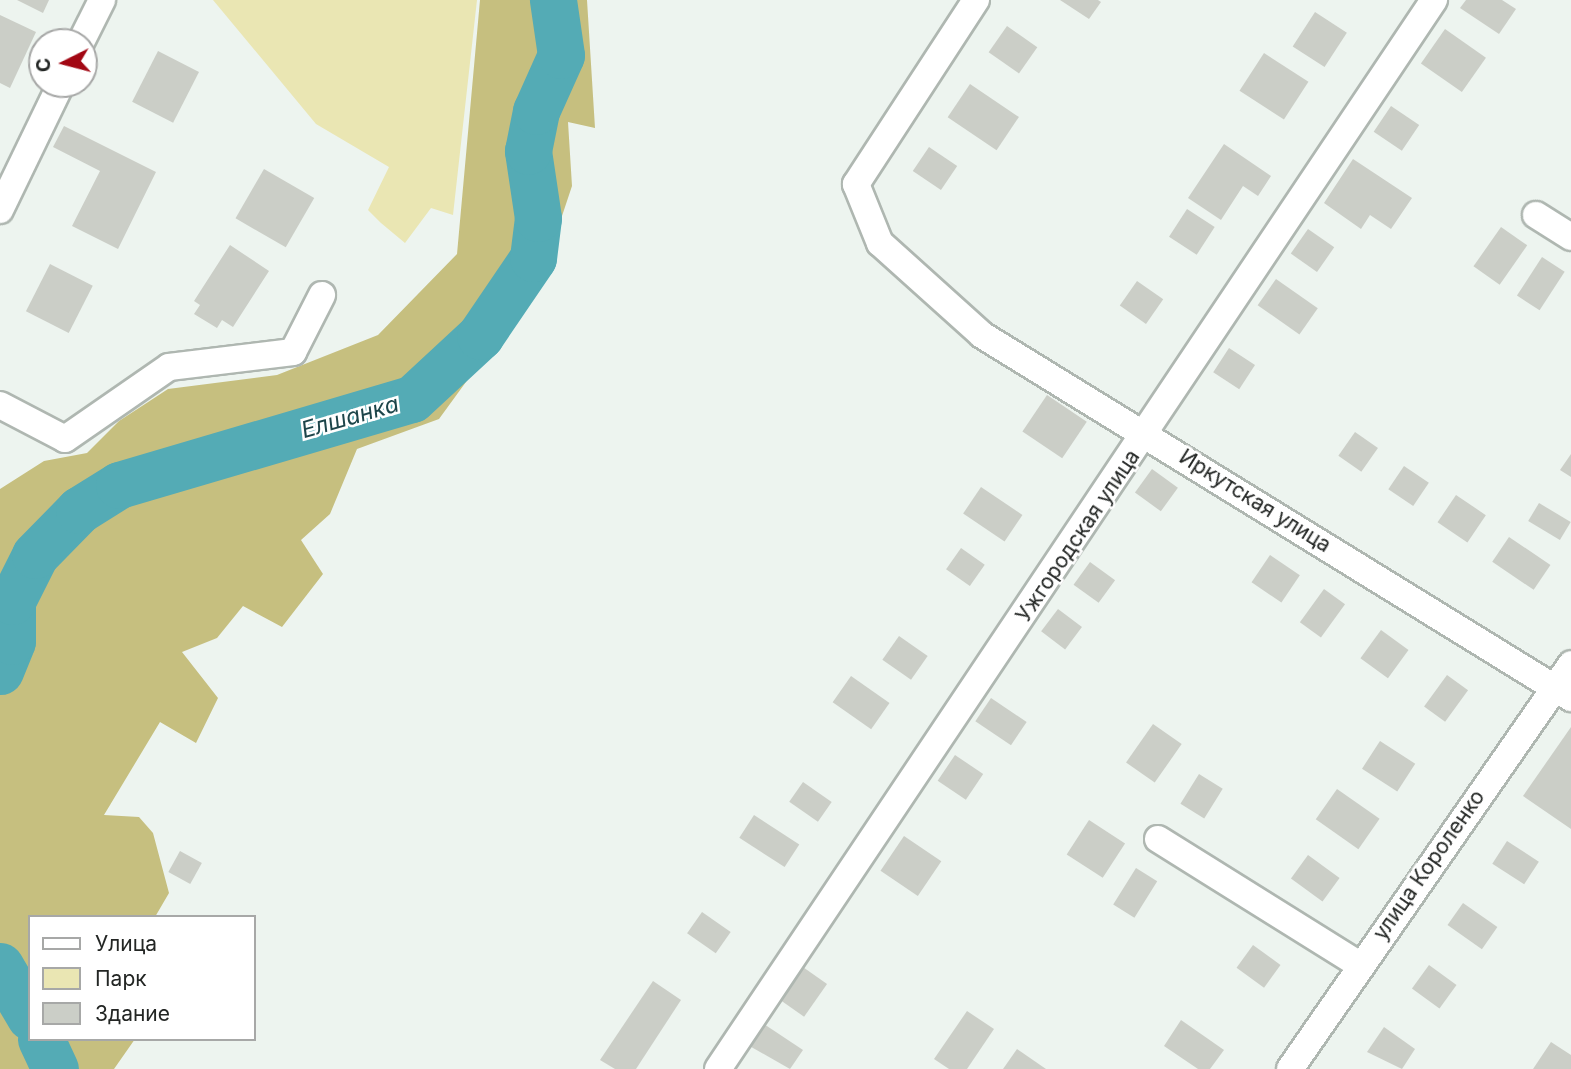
<!DOCTYPE html>
<html>
<head>
<meta charset="utf-8">
<style>
	body { margin:0 }
	#map { position:relative; width:1571px; height:1069px; overflow:hidden; background:#edf4ef; font-family:Inter,sans-serif }
	div>[style] { position:absolute }
	[style*='--x'] { left:calc(var(--x)*1px); top:calc(var(--y)*1px); width:calc(var(--w)*1px); rotate:calc(var(--a)*1deg) }
	.green>* { inset:0; background:#eae6b3 }
	.forest>* { inset:0; background:#c6bf7f }
	.river>* { height:47px; margin:-23.5px; padding:0 23.5px; transform-origin:23.5px; border-radius:23.5px; background:#54abb5 }
	.building>* { inset:0; background:#cbcec7; transform-origin:0 0 }
	.roads { filter:drop-shadow(2px 0 #afb7b1) drop-shadow(-2px 0 #afb7b1) drop-shadow(0 2px #afb7b1) drop-shadow(0 -2px #afb7b1) }
	.minor>* { height:26px; margin:-13px; padding:0 13px; transform-origin:13px; border-radius:13px; background:#fff }
	span { translate:-50% -50%; white-space:nowrap; text-align:center; line-height:1.15; -webkit-text-stroke:5px #fff; paint-order:stroke }
	.street-label { font-size:21px; color:#232624 }
	.water-label { font-size:23px; color:#1d454a; font-style:italic }
	.legend { position:absolute; left:28px; top:915px; width:228px; height:126px; box-sizing:border-box; background:#fff; border:2px solid #a7a8a7; margin:0; padding:9px 12px; list-style:none; font-size:21px; color:#232624 }
	.legend li { display:flex; align-items:center; gap:14px; height:35px }
	.legend b { width:35px; border:2px solid #a7a8a7 }
	.north { position:absolute; left:28px; top:28px; width:70px; height:70px; box-sizing:border-box; background:#fff; border:2px solid #a7a8a7; border-radius:50%; rotate:264deg; font-size:19px; font-weight:700; line-height:28px; text-align:center; color:#232624 }
	.north::after { content:''; display:block; margin:auto; width:24px; height:32px; background:#a20713; clip-path:polygon(50% 0,100% 100%,50% 72%,0 100%) }
</style>
</head>
<body>
<div id="map">
	<div class="green">
		<i style="clip-path:polygon(213px 0,477px 0,453px 215px,431px 208px,405px 243px,381px 223px,368px 210px,389px 167px,316px 124px)"></i>
	</div>
	<div class="forest">
		<i style="clip-path:polygon(480px 0,587px 0,595px 128px,568px 122px,572px 186px,541px 279px,439px 419px,357px 449px,330px 514px,301px 540px,323px 574px,282px 627px,243px 606px,217px 638px,182px 652px,218px 698px,196px 743px,160px 722px,104px 815px,139px 817px,153px 833px,169px 893px,155px 917px,30px 917px,30px 1039px,135px 1039px,114px 1069px,0 1069px,0 489px,44px 461px,87px 453px,119px 421px,168px 389px,277px 375px,378px 335px,457px 254px)"></i>
	</div>
	<div class="river">
		<i style="--x:0;--y:671;--w:32;--a:-68"></i>
		<i style="--x:12;--y:641;--w:40;--a:-90"></i>
		<i style="--x:12;--y:601;--w:51;--a:-63.4"></i>
		<i style="--x:35;--y:555;--w:63;--a:-45.6"></i>
		<i style="--x:79;--y:510;--w:47;--a:-32"></i>
		<i style="--x:119;--y:485;--w:305;--a:-16.4"></i>
		<i style="--x:412;--y:399;--w:93;--a:-42.8"></i>
		<i style="--x:480;--y:336;--w:94;--a:-55.8"></i>
		<i style="--x:533;--y:258;--w:40;--a:-82.9"></i>
		<i style="--x:538;--y:218;--w:68;--a:-98.5"></i>
		<i style="--x:528;--y:151;--w:41;--a:-78.7"></i>
		<i style="--x:536;--y:111;--w:61;--a:-65.9"></i>
		<i style="--x:561;--y:55;--w:56;--a:-98.3"></i>
		<i style="--x:0;--y:966;--w:59;--a:59.5"></i>
		<i style="--x:41;--y:1039;--w:33;--a:65"></i>
	</div>
	<div class="building">
		<i style="clip-path:polygon(17px 0,49px 0,43px 13px)"></i>
		<i style="clip-path:polygon(1060px 0,1098px 0,1101px 2px,1089px 19px)"></i>
		<i style="clip-path:polygon(1466px 0,1502px 0,1516px 9px,1499px 34px,1460px 8px)"></i>
		<i style="left:1315px;top:12px;width:38px;height:41px;rotate:33deg"></i>
		<i style="clip-path:polygon(0 15px,36px 32px,10px 88px,0 83px)"></i>
		<i style="left:1007px;top:26px;width:37px;height:32px;rotate:35deg"></i>
		<i style="left:1445px;top:29px;width:50px;height:42px;rotate:35deg"></i>
		<i style="left:158px;top:51px;width:46px;height:57px;rotate:27deg"></i>
		<i style="left:1264px;top:53px;width:53px;height:45px;rotate:33deg"></i>
		<i style="left:970px;top:84px;width:59px;height:40px;rotate:34deg"></i>
		<i style="left:1391px;top:106px;width:34px;height:31px;rotate:34deg"></i>
		<i style="clip-path:polygon(64px 126px,156px 172px,118px 249px,72px 226px,100px 171px,53px 147px)"></i>
		<i style="clip-path:polygon(1224px 144px,1271px 176px,1258px 196px,1243px 186px,1221px 220px,1188px 198px)"></i>
		<i style="left:929px;top:147px;width:34px;height:29px;rotate:34deg"></i>
		<i style="clip-path:polygon(1353px 159px,1412px 198px,1391px 229px,1370px 215px,1361px 229px,1324px 203px)"></i>
		<i style="left:264px;top:169px;width:58px;height:57px;rotate:30deg"></i>
		<i style="left:1187px;top:209px;width:33px;height:33px;rotate:33deg"></i>
		<i style="left:1501px;top:227px;width:32px;height:48px;rotate:35deg"></i>
		<i style="left:1308px;top:229px;width:32px;height:30px;rotate:35deg"></i>
		<i style="clip-path:polygon(230px 245px,269px 271px,233px 327px,222px 320px,217px 328px,194px 314px,200px 305px,194px 301px)"></i>
		<i style="left:1542px;top:257px;width:27px;height:46px;rotate:33deg"></i>
		<i style="left:50px;top:264px;width:48px;height:53px;rotate:27deg"></i>
		<i style="left:1276px;top:279px;width:51px;height:32px;rotate:35deg"></i>
		<i style="left:1137px;top:281px;width:32px;height:30px;rotate:35deg"></i>
		<i style="left:1229px;top:348px;width:31px;height:29px;rotate:33deg"></i>
		<i style="left:1047px;top:395px;width:48px;height:44px;rotate:34deg"></i>
		<i style="left:1355px;top:432px;width:28px;height:29px;rotate:35deg"></i>
		<i style="clip-path:polygon(1571px 454px,1571px 477px,1560px 470px)"></i>
		<i style="left:1404px;top:466px;width:30px;height:28px;rotate:34deg"></i>
		<i style="left:1152px;top:469px;width:32px;height:29px;rotate:36deg"></i>
		<i style="left:981px;top:487px;width:50px;height:32px;rotate:34deg"></i>
		<i style="left:1456px;top:495px;width:36px;height:33px;rotate:34deg"></i>
		<i style="left:1539px;top:503px;width:37px;height:21px;rotate:31deg"></i>
		<i style="left:1509px;top:537px;width:50px;height:30px;rotate:34deg"></i>
		<i style="left:961px;top:548px;width:29px;height:26px;rotate:35deg"></i>
		<i style="left:1270px;top:555px;width:36px;height:33px;rotate:34deg"></i>
		<i style="left:1090px;top:562px;width:31px;height:28px;rotate:36deg"></i>
		<i style="left:1324px;top:589px;width:26px;height:41px;rotate:36deg"></i>
		<i style="left:1058px;top:609px;width:30px;height:28px;rotate:37deg"></i>
		<i style="left:1381px;top:630px;width:34px;height:35px;rotate:36deg"></i>
		<i style="left:899px;top:636px;width:35px;height:29px;rotate:35deg"></i>
		<i style="left:1447px;top:675px;width:26px;height:39px;rotate:36deg"></i>
		<i style="left:851px;top:676px;width:47px;height:32px;rotate:35deg"></i>
		<i style="left:991px;top:698px;width:43px;height:28px;rotate:34deg"></i>
		<i style="left:1153px;top:724px;width:35px;height:47px;rotate:35deg"></i>
		<i style="clip-path:polygon(1571px 727px,1571px 829px,1523px 796px)"></i>
		<i style="left:1380px;top:741px;width:42px;height:33px;rotate:33deg"></i>
		<i style="left:955px;top:755px;width:34px;height:31px;rotate:34deg"></i>
		<i style="left:1199px;top:774px;width:28px;height:35px;rotate:32deg"></i>
		<i style="left:803px;top:782px;width:35px;height:24px;rotate:35deg"></i>
		<i style="left:1337px;top:789px;width:52px;height:37px;rotate:35deg"></i>
		<i style="left:754px;top:815px;width:54px;height:27px;rotate:33deg"></i>
		<i style="left:1089px;top:820px;width:43px;height:41px;rotate:33deg"></i>
		<i style="left:904px;top:836px;width:45px;height:42px;rotate:34deg"></i>
		<i style="left:1507px;top:841px;width:38px;height:27px;rotate:33deg"></i>
		<i style="left:180px;top:851px;width:25px;height:24px;rotate:29deg"></i>
		<i style="left:1308px;top:855px;width:39px;height:29px;rotate:36deg"></i>
		<i style="left:1136px;top:868px;width:25px;height:43px;rotate:32deg"></i>
		<i style="left:1463px;top:903px;width:42px;height:27px;rotate:35deg"></i>
		<i style="left:702px;top:912px;width:35px;height:26px;rotate:35deg"></i>
		<i style="left:1253px;top:945px;width:34px;height:28px;rotate:36deg"></i>
		<i style="left:800px;top:965px;width:33px;height:40px;rotate:35deg"></i>
		<i style="left:1429px;top:965px;width:34px;height:29px;rotate:36deg"></i>
		<i style="clip-path:polygon(653px 981px,681px 1000px,636px 1069px,615px 1069px,600px 1060px)"></i>
		<i style="clip-path:polygon(967px 1011px,994px 1029px,967px 1069px,949px 1069px,934px 1059px)"></i>
		<i style="clip-path:polygon(1181px 1020px,1224px 1050px,1210px 1069px,1198px 1069px,1164px 1046px)"></i>
		<i style="clip-path:polygon(761px 1022px,803px 1050px,790px 1069px,746px 1044px)"></i>
		<i style="clip-path:polygon(1384px 1027px,1415px 1049px,1402px 1069px,1367px 1052px)"></i>
		<i style="clip-path:polygon(1551px 1042px,1571px 1055px,1571px 1069px,1533px 1069px)"></i>
		<i style="clip-path:polygon(1017px 1049px,1046px 1069px,1003px 1069px)"></i>
	</div>
	<div class="roads">
		<div class="minor">
			<i style="--x:976;--y:0;--w:220;--a:123.1"></i>
			<i style="--x:856;--y:184;--w:64;--a:67.9"></i>
			<i style="--x:880;--y:243;--w:137;--a:42"></i>
			<i style="--x:982;--y:335;--w:692;--a:31.65"></i>
			<i style="--x:81;--y:42;--w:47;--a:-63.4"></i>
			<i style="--x:0;--y:210;--w:140;--a:-64.2"></i>
			<i style="--x:1536;--y:215;--w:41;--a:32.2"></i>
			<i style="--x:0;--y:405;--w:73;--a:27.6"></i>
			<i style="--x:65;--y:439;--w:126;--a:-34.7"></i>
			<i style="--x:169;--y:367;--w:125;--a:-6.9"></i>
			<i style="--x:293;--y:352;--w:64;--a:-63"></i>
			<i style="--x:1158;--y:839;--w:236;--a:32"></i>
			<i style="--x:718;--y:1069;--w:1287;--a:-56.19"></i>
			<i style="--x:1290;--y:1069;--w:493;--a:-55.2"></i>
		</div>
	</div>
	<div class="street-label">
		<span style="left:1255px;top:501px;rotate:32deg">Иркутская улица</span>
		<span style="left:1078px;top:536px;rotate:-56deg">Ужгородская улица</span>
		<span style="left:1429px;top:865px;rotate:-55deg">улица Короленко</span>
	</div>
	<div class="water-label">
		<span style="left:350px;top:417px;rotate:-16deg">Елшанка</span>
	</div>
	<ul class="legend">
	<li><b style="height:9px;background:#fff"></b>Улица</li>
	<li><b style="height:19px;background:#eae6b3"></b>Парк</li>
	<li><b style="height:19px;background:#cbcec7"></b>Здание</li>
	</ul>
	<div class="north">С</div>
</div>
</body>
</html>
